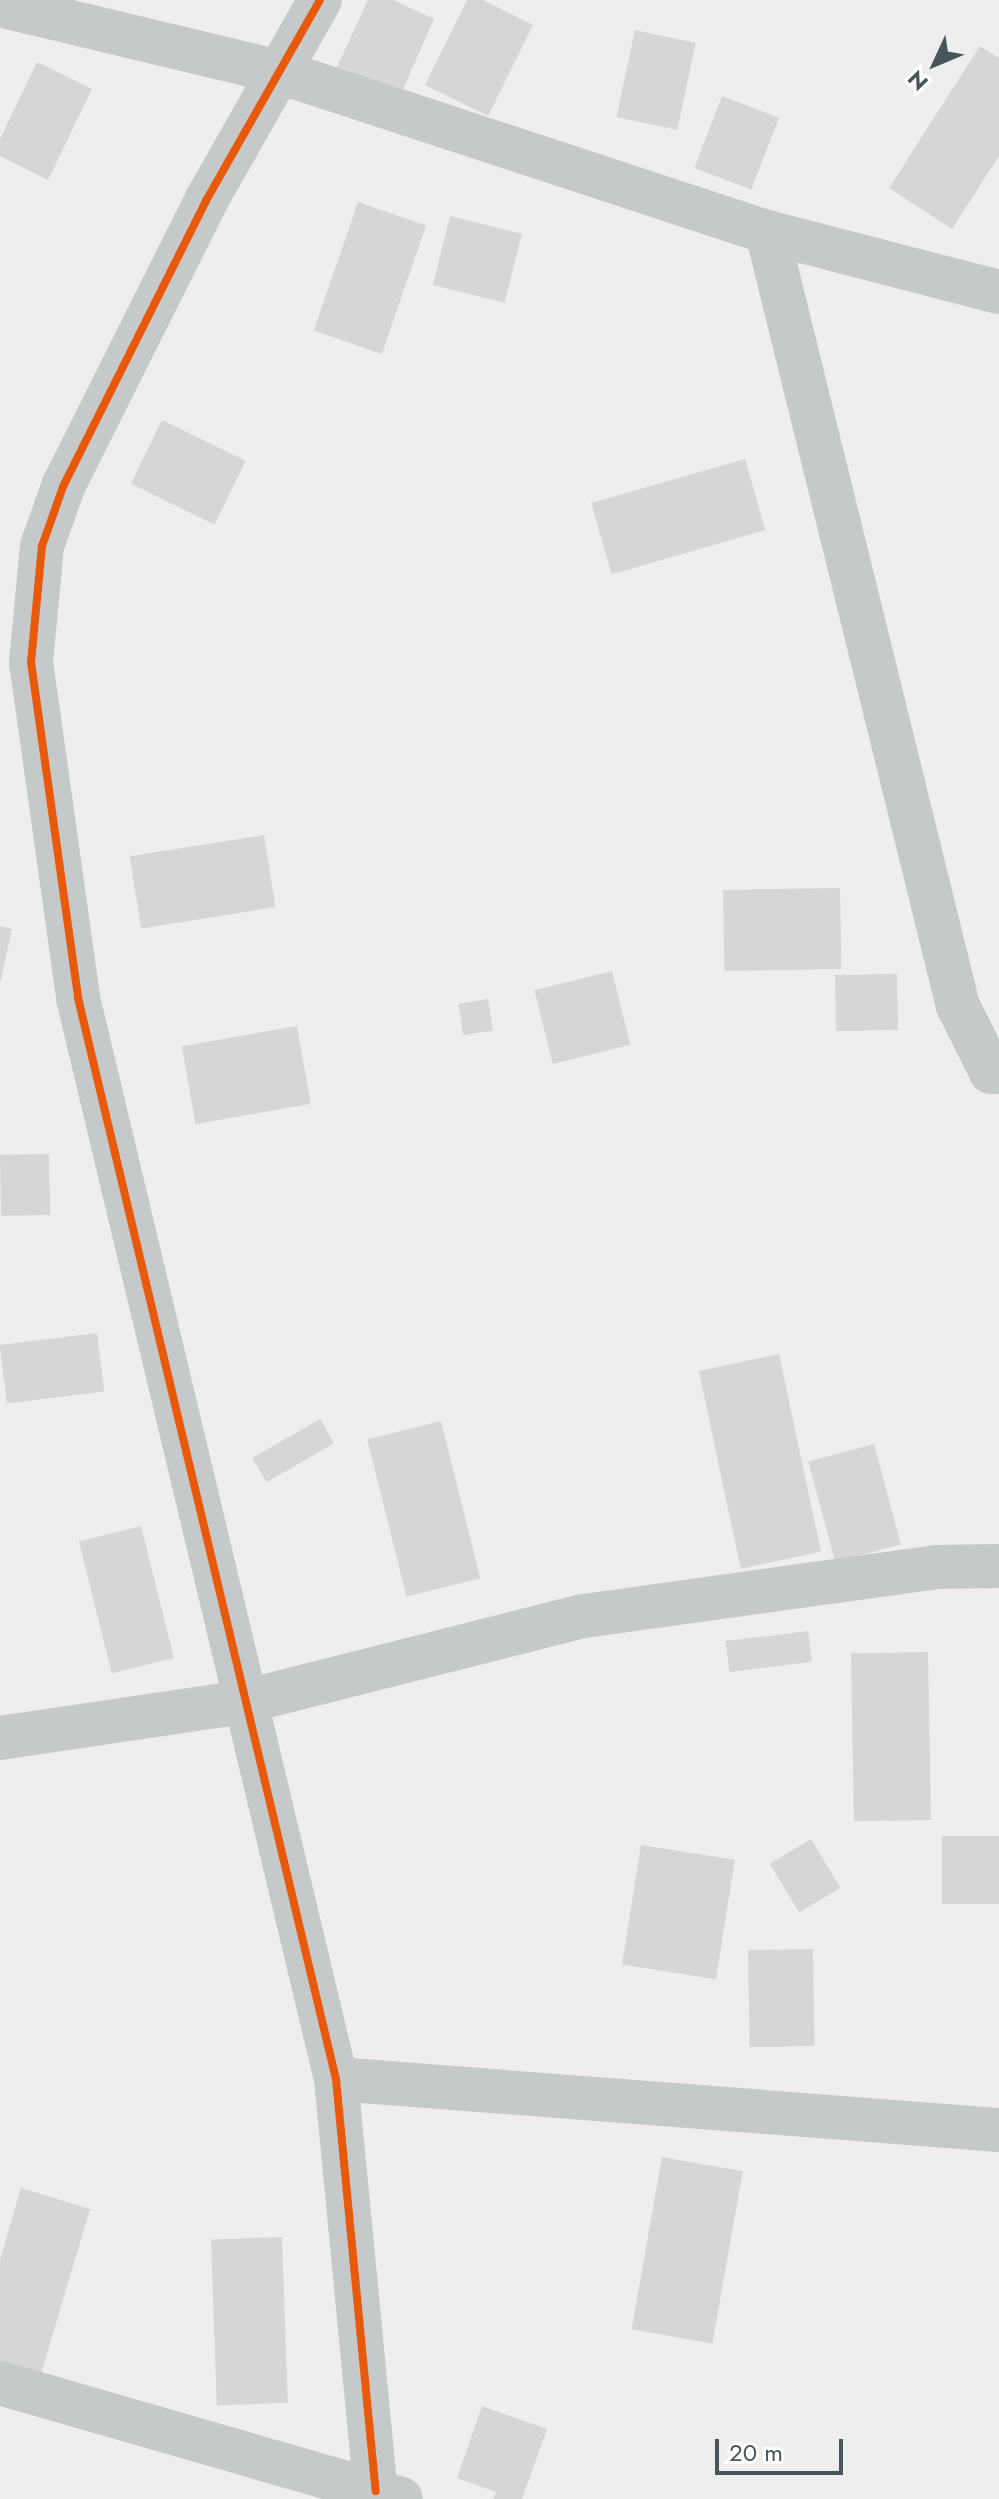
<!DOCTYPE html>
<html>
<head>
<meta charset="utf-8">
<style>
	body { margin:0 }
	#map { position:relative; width:999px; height:2499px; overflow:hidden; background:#efeeee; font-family:Jost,sans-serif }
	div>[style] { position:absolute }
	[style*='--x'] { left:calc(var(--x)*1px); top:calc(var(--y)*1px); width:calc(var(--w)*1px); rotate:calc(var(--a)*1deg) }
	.building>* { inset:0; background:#d5d6d7; transform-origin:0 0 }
	.minor>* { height:44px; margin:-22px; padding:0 22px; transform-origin:22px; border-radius:22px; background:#c6c9ca }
	.cycleway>* { height:8px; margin:-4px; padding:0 4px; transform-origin:4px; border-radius:4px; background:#e8590c }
	span { translate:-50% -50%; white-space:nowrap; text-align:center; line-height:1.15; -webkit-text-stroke:7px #fff; paint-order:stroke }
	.north { position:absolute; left:895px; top:24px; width:80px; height:80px; -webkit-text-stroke:6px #fff; paint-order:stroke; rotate:226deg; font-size:22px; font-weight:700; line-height:32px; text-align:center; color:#47565a }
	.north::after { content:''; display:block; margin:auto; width:28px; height:36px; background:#47565a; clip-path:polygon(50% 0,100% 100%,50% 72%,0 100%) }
	.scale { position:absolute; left:715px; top:2439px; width:128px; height:36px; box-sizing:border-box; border:4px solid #47565a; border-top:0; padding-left:10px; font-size:24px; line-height:28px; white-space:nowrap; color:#47565a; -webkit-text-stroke:6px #fff; paint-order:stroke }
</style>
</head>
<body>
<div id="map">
	<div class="building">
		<i style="clip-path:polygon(368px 0,393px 0,434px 19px,399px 98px,336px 69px)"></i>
		<i style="clip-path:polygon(467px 0,483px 0,533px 25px,488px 116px,425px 85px)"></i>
		<i style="left:635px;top:30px;width:62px;height:89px;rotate:12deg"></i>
		<i style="clip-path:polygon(980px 46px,999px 58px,999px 156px,952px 229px,889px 188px)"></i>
		<i style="clip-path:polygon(37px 62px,92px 89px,48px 180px,0 156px,0 139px)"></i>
		<i style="left:722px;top:96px;width:61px;height:77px;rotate:21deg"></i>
		<i style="left:358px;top:202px;width:72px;height:136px;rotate:19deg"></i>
		<i style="left:450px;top:216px;width:74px;height:71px;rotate:14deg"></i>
		<i style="left:162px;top:420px;width:93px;height:71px;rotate:26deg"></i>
		<i style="left:745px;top:459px;width:74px;height:160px;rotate:74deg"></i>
		<i style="left:264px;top:835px;width:73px;height:136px;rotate:81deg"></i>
		<i style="left:840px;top:888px;width:81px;height:117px;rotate:89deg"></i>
		<i style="clip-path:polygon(0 926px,12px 929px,1px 980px,0 980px)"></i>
		<i style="left:612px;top:971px;width:76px;height:80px;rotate:76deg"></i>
		<i style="left:897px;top:974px;width:56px;height:62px;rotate:89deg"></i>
		<i style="left:488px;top:999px;width:32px;height:30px;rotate:81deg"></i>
		<i style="left:297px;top:1026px;width:79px;height:117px;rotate:80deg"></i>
		<i style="left:49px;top:1154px;width:61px;height:49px;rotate:89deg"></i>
		<i style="left:97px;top:1333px;width:59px;height:98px;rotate:83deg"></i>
		<i style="left:779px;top:1354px;width:202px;height:82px;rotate:78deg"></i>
		<i style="left:320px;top:1419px;width:28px;height:78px;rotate:60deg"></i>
		<i style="left:441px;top:1421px;width:162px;height:76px;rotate:76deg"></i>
		<i style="left:874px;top:1444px;width:104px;height:68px;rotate:75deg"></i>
		<i style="left:141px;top:1526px;width:136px;height:64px;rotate:76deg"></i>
		<i style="left:808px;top:1631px;width:31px;height:83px;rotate:83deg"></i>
		<i style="left:928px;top:1652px;width:168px;height:77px;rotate:89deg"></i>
		<i style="left:999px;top:1836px;width:68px;height:57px;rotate:90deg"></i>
		<i style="left:811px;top:1839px;width:57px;height:48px;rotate:59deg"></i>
		<i style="left:641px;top:1845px;width:95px;height:121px;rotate:9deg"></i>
		<i style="left:813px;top:1949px;width:97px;height:65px;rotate:89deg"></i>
		<i style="left:662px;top:2157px;width:82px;height:175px;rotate:10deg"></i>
		<i style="clip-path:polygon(21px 2188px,90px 2209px,41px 2374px,0 2361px,0 2260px)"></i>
		<i style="left:282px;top:2237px;width:166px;height:71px;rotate:88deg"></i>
		<i style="clip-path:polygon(482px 2406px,547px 2429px,522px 2499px,493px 2499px,496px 2492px,457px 2478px)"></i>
	</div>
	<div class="minor">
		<i style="--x:320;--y:0;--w:231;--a:119.6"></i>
		<i style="--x:206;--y:201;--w:317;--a:116.6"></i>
		<i style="--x:64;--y:484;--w:66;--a:109.5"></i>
		<i style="--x:42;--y:546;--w:117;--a:95.4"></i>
		<i style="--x:31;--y:662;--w:339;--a:82"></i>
		<i style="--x:78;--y:998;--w:1111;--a:76.58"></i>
		<i style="--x:336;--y:2079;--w:414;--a:84.5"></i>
		<i style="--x:0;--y:5;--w:288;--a:13.5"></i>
		<i style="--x:280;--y:72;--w:513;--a:18.19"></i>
		<i style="--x:767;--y:232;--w:240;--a:14.5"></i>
		<i style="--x:767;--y:232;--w:797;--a:76.14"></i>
		<i style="--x:958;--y:1006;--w:74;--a:63.4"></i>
		<i style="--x:991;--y:1072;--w:8;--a:0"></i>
		<i style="--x:0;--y:1738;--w:246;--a:-8.4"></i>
		<i style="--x:243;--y:1702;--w:352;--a:-14.2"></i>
		<i style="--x:584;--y:1616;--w:354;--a:-7.9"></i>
		<i style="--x:935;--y:1567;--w:64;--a:-0.9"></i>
		<i style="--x:336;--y:2079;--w:665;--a:4.4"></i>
		<i style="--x:0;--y:2383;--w:417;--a:16.1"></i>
	</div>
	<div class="cycleway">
		<i style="--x:320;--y:0;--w:231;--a:119.6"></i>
		<i style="--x:206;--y:201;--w:317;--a:116.6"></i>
		<i style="--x:64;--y:484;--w:66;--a:109.5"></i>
		<i style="--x:42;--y:546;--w:117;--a:95.4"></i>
		<i style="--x:31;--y:662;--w:339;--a:82"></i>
		<i style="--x:78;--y:998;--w:1111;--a:76.58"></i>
		<i style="--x:336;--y:2079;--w:414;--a:84.5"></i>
	</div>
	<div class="north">N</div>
	<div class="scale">20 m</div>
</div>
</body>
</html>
